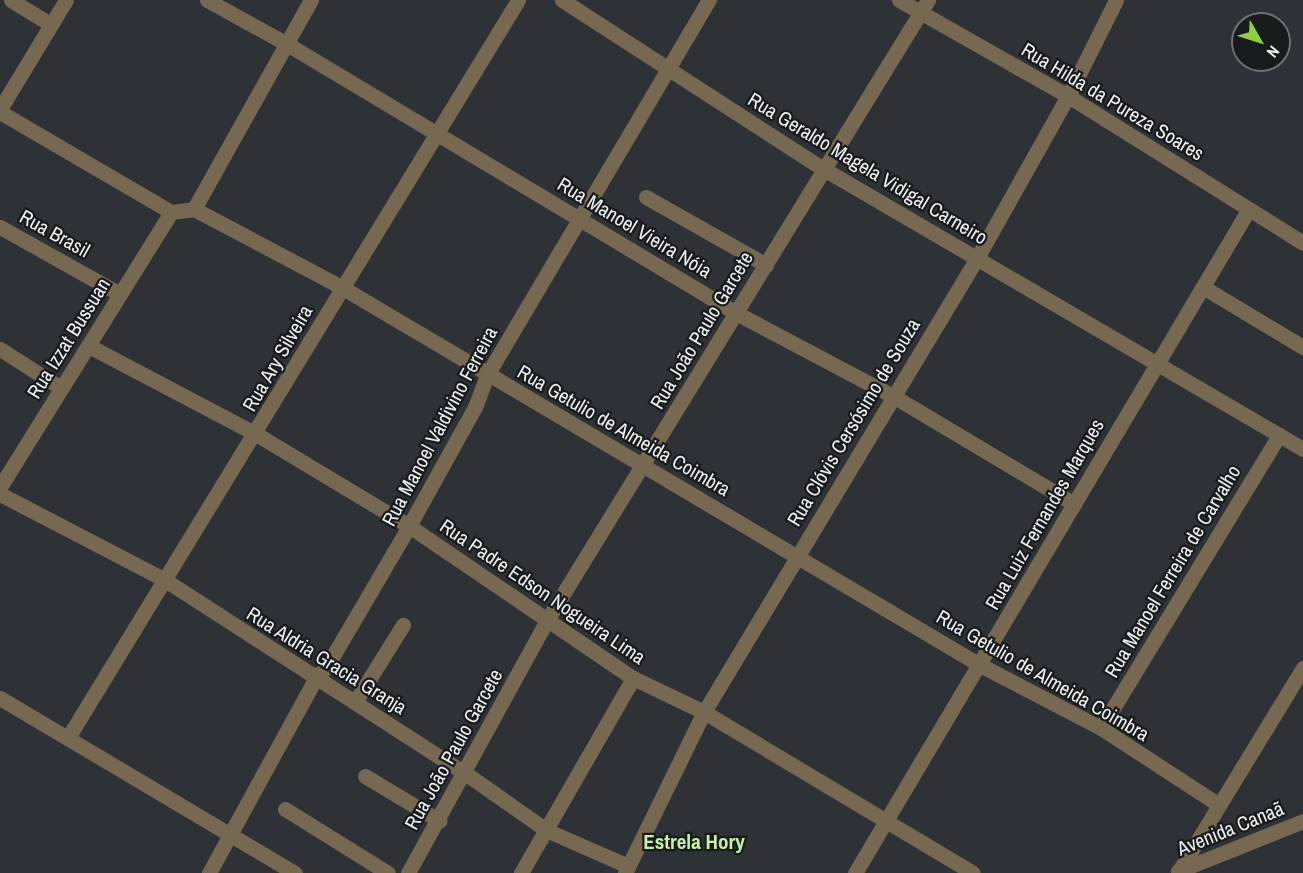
<!DOCTYPE html>
<html>
<head>
<meta charset="utf-8">
<style>
	body { margin:0 }
	#map { position:relative; width:1303px; height:873px; overflow:hidden; background:#2e3236; font-family:"Archivo Narrow",sans-serif }
	div>[style] { position:absolute }
	[style*='--x'] { left:calc(var(--x)*1px); top:calc(var(--y)*1px); width:calc(var(--w)*1px); rotate:calc(var(--a)*1deg) }
	.minor>* { height:15px; margin:-7.5px; padding:0 7.5px; transform-origin:7.5px; border-radius:7.5px; background:#766851 }
	span { translate:-50% -50%; white-space:nowrap; text-align:center; line-height:1.15; -webkit-text-stroke:4.5px #181a1b; paint-order:stroke }
	.street-label { font-size:20px; color:#edeff2 }
	.neighbourhood-label { font-size:21px; color:#c9eea8; font-weight:700 }
	.north { position:absolute; left:1231px; top:12px; width:60px; height:60px; box-sizing:border-box; background:#181a1b; border:2px solid #6d6f71; border-radius:50%; rotate:129deg; font-size:16px; font-weight:700; line-height:24px; text-align:center; color:#edeff2 }
	.north::after { content:''; display:block; margin:auto; width:21px; height:27px; background:#8ece43; clip-path:polygon(50% 0,100% 100%,50% 72%,0 100%) }
</style>
</head>
<body>
<div id="map">
	<div class="minor">
		<i style="--x:11;--y:0;--w:46;--a:31.6"></i>
		<i style="--x:207;--y:0;--w:91;--a:28.8"></i>
		<i style="--x:287;--y:44;--w:526;--a:30.91"></i>
		<i style="--x:738;--y:314;--w:175;--a:27.9"></i>
		<i style="--x:893;--y:396;--w:211;--a:30.8"></i>
		<i style="--x:562;--y:0;--w:310;--a:32.9"></i>
		<i style="--x:822;--y:168;--w:557;--a:30.29"></i>
		<i style="--x:899;--y:0;--w:194;--a:29.6"></i>
		<i style="--x:1068;--y:96;--w:277;--a:32"></i>
		<i style="--x:0;--y:109;--w:127;--a:-58.8"></i>
		<i style="--x:0;--y:112;--w:198;--a:30.3"></i>
		<i style="--x:171;--y:212;--w:23;--a:-7"></i>
		<i style="--x:194;--y:209;--w:169;--a:27.9"></i>
		<i style="--x:343;--y:288;--w:740;--a:30.62"></i>
		<i style="--x:980;--y:665;--w:136;--a:27.5"></i>
		<i style="--x:1101;--y:728;--w:141;--a:33.1"></i>
		<i style="--x:646;--y:197;--w:138;--a:29.5"></i>
		<i style="--x:194;--y:209;--w:240;--a:-60.8"></i>
		<i style="--x:0;--y:227;--w:137;--a:29.2"></i>
		<i style="--x:1203;--y:287;--w:117;--a:31"></i>
		<i style="--x:89;--y:346;--w:189;--a:27.8"></i>
		<i style="--x:256;--y:434;--w:179;--a:31"></i>
		<i style="--x:409;--y:526;--w:271;--a:34.2"></i>
		<i style="--x:633;--y:678;--w:79;--a:25.6"></i>
		<i style="--x:704;--y:712;--w:313;--a:30.9"></i>
		<i style="--x:0;--y:349;--w:72;--a:32.6"></i>
		<i style="--x:0;--y:487;--w:324;--a:-58.1"></i>
		<i style="--x:0;--y:494;--w:186;--a:27.5"></i>
		<i style="--x:165;--y:580;--w:357;--a:32.8"></i>
		<i style="--x:465;--y:773;--w:99;--a:35.1"></i>
		<i style="--x:546;--y:830;--w:90;--a:23.7"></i>
		<i style="--x:0;--y:698;--w:343;--a:30.7"></i>
		<i style="--x:355;--y:702;--w:91;--a:-58.1"></i>
		<i style="--x:1101;--y:728;--w:343;--a:-58.7"></i>
		<i style="--x:69;--y:736;--w:862;--a:-58.61"></i>
		<i style="--x:365;--y:776;--w:87;--a:31"></i>
		<i style="--x:285;--y:809;--w:121;--a:31.9"></i>
		<i style="--x:1178;--y:871;--w:135;--a:-21.8"></i>
		<i style="--x:209;--y:873;--w:221;--a:-61.3"></i>
		<i style="--x:315;--y:679;--w:18;--a:-47"></i>
		<i style="--x:327;--y:666;--w:162;--a:-59.6"></i>
		<i style="--x:409;--y:526;--w:136;--a:-61"></i>
		<i style="--x:475;--y:407;--w:34;--a:-69"></i>
		<i style="--x:487;--y:375;--w:436;--a:-59.4"></i>
		<i style="--x:408;--y:873;--w:289;--a:-61.2"></i>
		<i style="--x:547;--y:620;--w:728;--a:-58.43"></i>
		<i style="--x:521;--y:873;--w:225;--a:-60.1"></i>
		<i style="--x:625;--y:873;--w:179;--a:-63.9"></i>
		<i style="--x:704;--y:712;--w:530;--a:-58.98"></i>
		<i style="--x:977;--y:258;--w:186;--a:-60.7"></i>
		<i style="--x:1068;--y:96;--w:107;--a:-63.4"></i>
		<i style="--x:855;--y:873;--w:772;--a:-59.32"></i>
		<i style="--x:1181;--y:873;--w:3;--a:-135"></i>
		<i style="--x:1179;--y:871;--w:238;--a:-58.6"></i>
	</div>
	<div class="street-label">
		<span style="left:1113px;top:101px;rotate:31deg">Rua Hilda da Pureza Soares</span>
		<span style="left:868px;top:168px;rotate:31deg">Rua Geraldo Magela Vidigal Carneiro</span>
		<span style="left:635px;top:227px;rotate:31deg">Rua Manoel Vieira Nóia</span>
		<span style="left:55px;top:233px;rotate:29deg">Rua Brasil</span>
		<span style="left:701px;top:330px;rotate:-59deg">Rua João Paulo Garcete</span>
		<span style="left:68px;top:338px;rotate:-58deg">Rua Izzat Bussuan</span>
		<span style="left:277px;top:358px;rotate:-60deg">Rua Ary Silveira</span>
		<span style="left:853px;top:422px;rotate:-59deg">Rua Clóvis Cersósimo de Souza</span>
		<span style="left:439px;top:426px;rotate:-62deg">Rua Manoel Valdivino Ferreira</span>
		<span style="left:624px;top:430px;rotate:30deg">Rua Getulio de Almeida Coimbra</span>
		<span style="left:1044px;top:514px;rotate:-60deg">Rua Luiz Fernandes Marques</span>
		<span style="left:1172px;top:571px;rotate:-59deg">Rua Manoel Ferreira de Carvalho</span>
		<span style="left:543px;top:591px;rotate:34deg">Rua Padre Edson Nogueira Lima</span>
		<span style="left:327px;top:660px;rotate:32deg">Rua Aldria Gracia Granja</span>
		<span style="left:1043px;top:675px;rotate:30deg">Rua Getulio de Almeida Coimbra</span>
		<span style="left:453px;top:749px;rotate:-61deg">Rua João Paulo Garcete</span>
		<span style="left:1230px;top:828px;rotate:-22deg">Avenida Canaã</span>
	</div>
	<div class="neighbourhood-label">
		<span style="left:694px;top:842px">Estrela Hory</span>
	</div>
	<div class="north">N</div>
</div>
</body>
</html>
